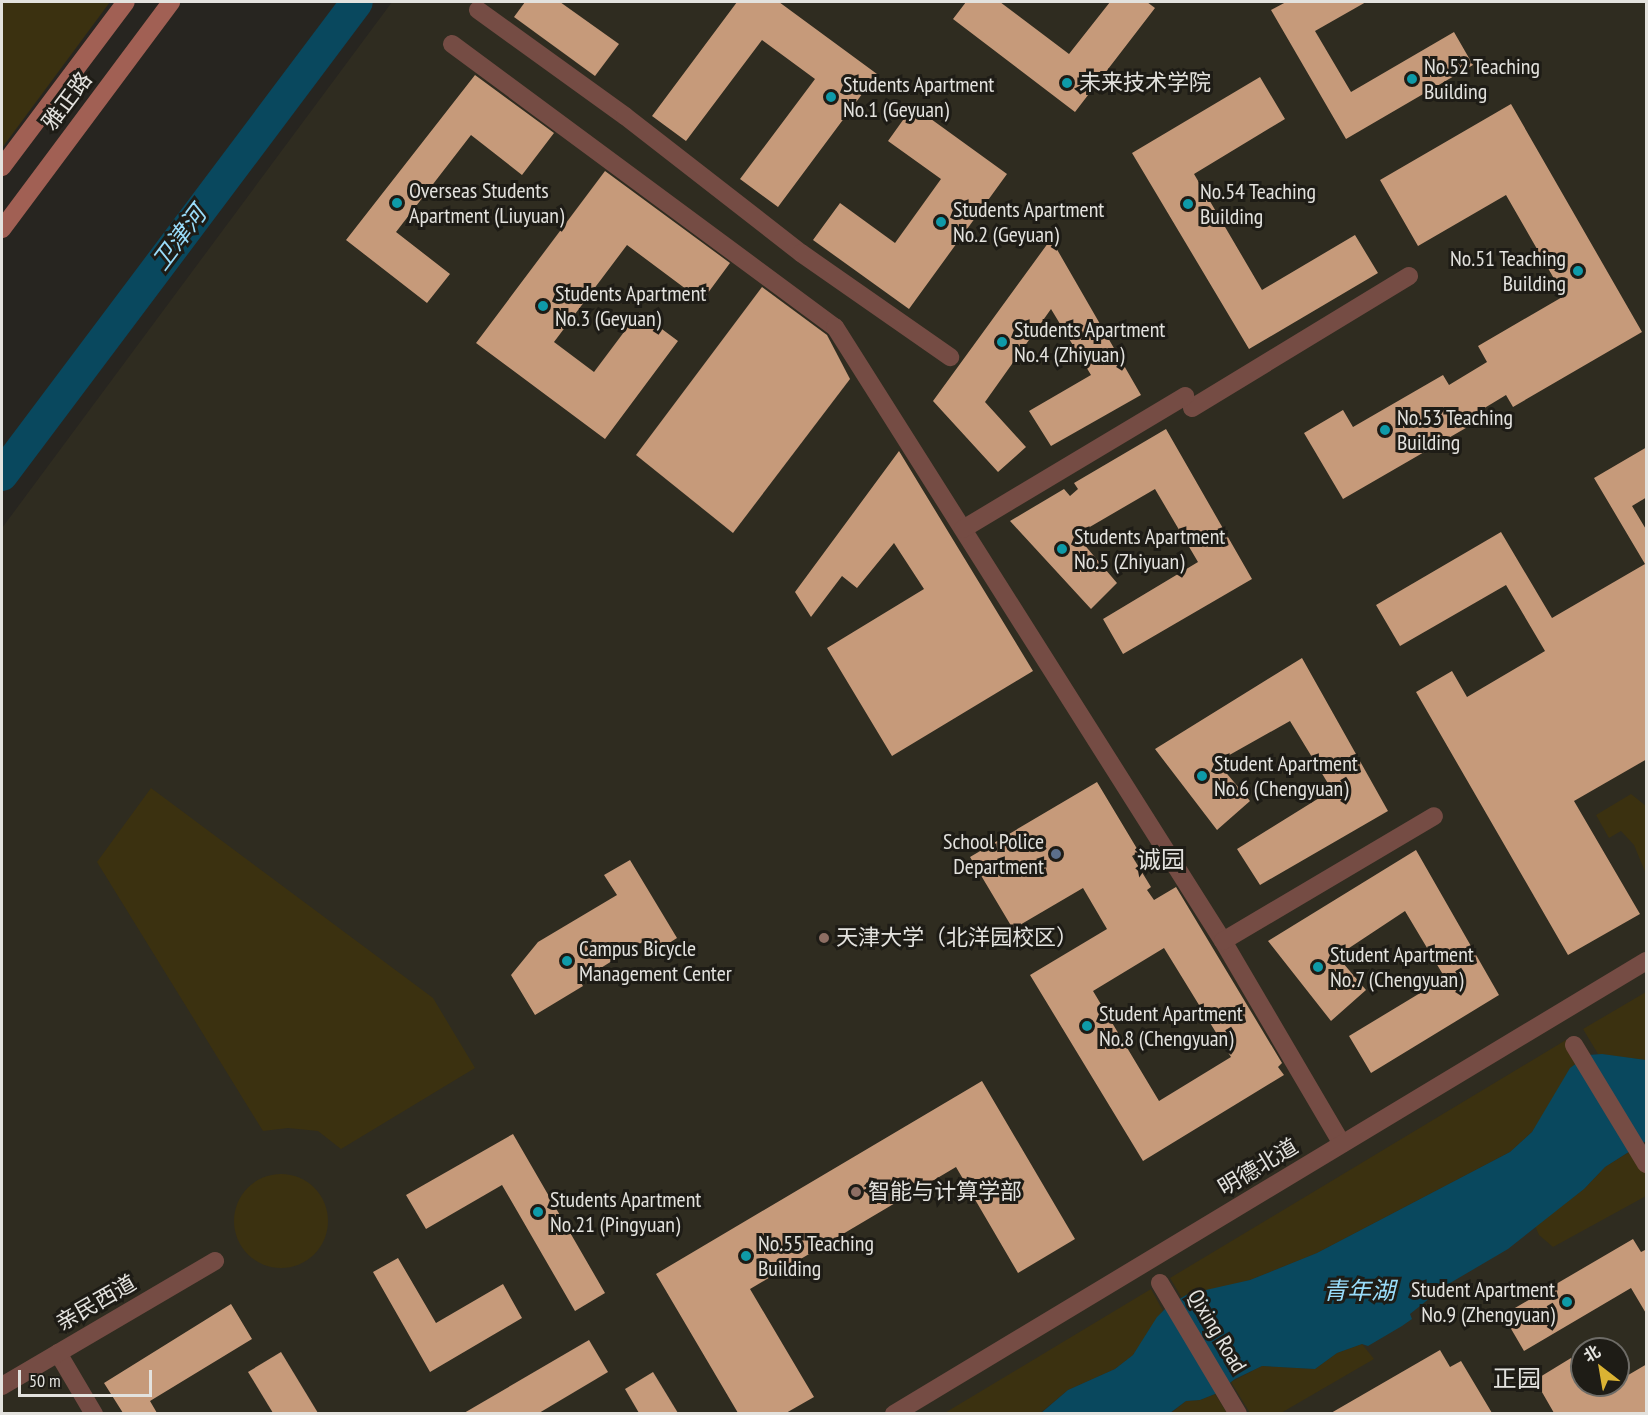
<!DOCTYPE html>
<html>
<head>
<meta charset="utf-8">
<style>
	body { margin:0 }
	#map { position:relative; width:1648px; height:1415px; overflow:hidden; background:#272520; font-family:"PT Sans Narrow","Noto Sans SC",sans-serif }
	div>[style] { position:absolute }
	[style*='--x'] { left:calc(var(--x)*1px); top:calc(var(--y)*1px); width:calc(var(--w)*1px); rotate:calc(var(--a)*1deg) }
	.built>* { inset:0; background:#2f2c20 }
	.green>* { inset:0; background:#3b3110 }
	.round { border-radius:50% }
	.water>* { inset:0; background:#09485e }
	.river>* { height:32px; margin:-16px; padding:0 16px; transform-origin:16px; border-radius:16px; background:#09485e }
	.building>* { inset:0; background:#c69a7a }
	.street>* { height:18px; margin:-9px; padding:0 9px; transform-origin:9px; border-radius:9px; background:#754c44 }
	.secondary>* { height:18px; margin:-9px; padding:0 9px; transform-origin:9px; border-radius:9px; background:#a16054 }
	.dots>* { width:16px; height:16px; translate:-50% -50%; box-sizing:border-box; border:3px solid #1e1c16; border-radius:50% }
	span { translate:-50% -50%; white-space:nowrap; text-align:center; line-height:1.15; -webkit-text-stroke:6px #1e1c16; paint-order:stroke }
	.poi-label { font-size:22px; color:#e3e2de }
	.left { translate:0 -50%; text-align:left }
	.right { translate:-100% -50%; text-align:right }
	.street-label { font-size:22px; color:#e3e2de }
	.water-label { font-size:24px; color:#99dcfa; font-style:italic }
	.neighbourhood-label { font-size:24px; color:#e3e2de }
	.frame { position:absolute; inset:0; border:3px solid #e3e2de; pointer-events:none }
	.north { position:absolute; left:1570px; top:1337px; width:60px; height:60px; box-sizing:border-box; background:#1e1c16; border:2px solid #6d6b66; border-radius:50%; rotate:329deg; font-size:16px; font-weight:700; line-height:24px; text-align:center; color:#e3e2de }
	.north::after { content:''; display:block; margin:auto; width:21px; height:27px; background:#dbb333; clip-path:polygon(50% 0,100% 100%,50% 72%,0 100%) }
	.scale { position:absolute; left:18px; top:1370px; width:134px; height:27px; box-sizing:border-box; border:3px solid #e3e2de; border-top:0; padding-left:8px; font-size:18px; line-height:21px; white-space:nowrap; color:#e3e2de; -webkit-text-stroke:4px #1e1c16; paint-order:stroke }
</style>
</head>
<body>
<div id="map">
	<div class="built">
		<i style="clip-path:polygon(evenodd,392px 2px,1646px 2px,1646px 1413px,2px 1413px,2px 528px,392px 2px,1582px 1349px,1618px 1349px,1618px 1385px,1582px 1385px,1582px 1349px)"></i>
	</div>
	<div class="green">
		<i style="clip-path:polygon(2px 2px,110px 2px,2px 148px)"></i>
		<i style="clip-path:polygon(151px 788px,433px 998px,475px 1068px,341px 1149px,318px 1131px,288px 1128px,263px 1131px,97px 862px)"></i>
		<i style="clip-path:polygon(1631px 794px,1646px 806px,1646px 874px,1634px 845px,1621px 831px,1609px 838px,1596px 815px)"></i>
		<i style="clip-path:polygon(1646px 992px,1646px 1060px,1598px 1054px,1583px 1029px)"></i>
		<i style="clip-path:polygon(1566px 1040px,1578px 1062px,1532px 1132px,1510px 1152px,1317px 1253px,1250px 1280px,1182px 1298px,1170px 1278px)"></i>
		<i style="clip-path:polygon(1634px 1149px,1646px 1171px,1646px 1196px,1553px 1247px,1539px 1235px,1535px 1226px,1584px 1189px,1605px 1167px)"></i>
		<i class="round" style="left:234px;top:1174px;width:94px;height:94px"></i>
		<i style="clip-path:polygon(1151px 1289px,1163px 1311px,1133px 1355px,1115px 1369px,1068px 1390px,1040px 1413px,943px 1414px)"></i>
		<i style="clip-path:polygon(1362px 1344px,1374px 1359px,1281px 1413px,1250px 1413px,1231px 1382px,1262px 1366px,1315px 1369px,1337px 1353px)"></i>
		<i style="clip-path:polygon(1215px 1394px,1227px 1413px,1170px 1414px,1186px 1401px,1200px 1400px)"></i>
	</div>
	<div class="water">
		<i style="clip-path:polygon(1602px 1054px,1646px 1060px,1646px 1141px,1605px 1167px,1584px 1189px,1508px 1249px,1445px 1286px,1410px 1314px,1412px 1319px,1402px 1326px,1368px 1346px,1362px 1344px,1337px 1353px,1315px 1369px,1262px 1366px,1235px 1379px,1215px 1394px,1200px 1400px,1186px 1401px,1170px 1413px,1040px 1414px,1068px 1390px,1115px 1369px,1133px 1355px,1157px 1317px,1169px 1305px,1188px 1294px,1250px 1280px,1317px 1253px,1510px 1152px,1532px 1132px,1570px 1068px,1588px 1055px)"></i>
	</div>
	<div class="river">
		<i style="--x:2;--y:475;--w:591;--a:-53.11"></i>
	</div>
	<div class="building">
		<i style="clip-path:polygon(525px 2px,560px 2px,619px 44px,595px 76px,514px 17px)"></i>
		<i style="clip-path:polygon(737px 2px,779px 2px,877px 74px,778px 207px,740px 179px,815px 79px,762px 40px,686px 141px,652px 116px)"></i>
		<i style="clip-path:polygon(966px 2px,1000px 2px,1069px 54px,1110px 2px,1147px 2px,1155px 8px,1075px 112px,953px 19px)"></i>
		<i style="clip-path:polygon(1286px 2px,1366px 2px,1315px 31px,1351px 92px,1454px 32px,1473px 65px,1346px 139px,1271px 10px)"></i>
		<i style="clip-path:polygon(475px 75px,554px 133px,522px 175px,471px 135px,396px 232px,450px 274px,427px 303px,346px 240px)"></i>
		<i style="clip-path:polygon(1260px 77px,1285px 119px,1194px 174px,1262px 290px,1355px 235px,1378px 273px,1249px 349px,1132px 153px)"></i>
		<i style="clip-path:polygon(1511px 104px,1642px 332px,1513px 407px,1506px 395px,1468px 418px,1471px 425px,1343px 499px,1304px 433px,1343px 410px,1353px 427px,1443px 375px,1449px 385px,1487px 362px,1478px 346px,1564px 296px,1506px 195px,1418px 246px,1380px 180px)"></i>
		<i style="clip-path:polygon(913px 106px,1007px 174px,909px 309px,813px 240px,840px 203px,895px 243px,941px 179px,888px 141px)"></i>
		<i style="clip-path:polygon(605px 171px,730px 263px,702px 301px,627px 245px,554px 342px,594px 372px,639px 312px,678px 341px,605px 439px,476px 343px)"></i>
		<i style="clip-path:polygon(1051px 239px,1141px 395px,1051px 446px,1029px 411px,1091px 375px,1051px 309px,985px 402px,1026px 447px,998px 472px,933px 401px)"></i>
		<i style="clip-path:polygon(762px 287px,827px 335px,850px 379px,733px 533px,636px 455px)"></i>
		<i style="clip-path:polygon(1166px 429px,1252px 579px,1123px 654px,1103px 619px,1198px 562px,1155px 489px,1076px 535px,1117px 583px,1091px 609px,1010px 521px,1064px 489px,1070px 496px,1078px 489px,1074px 483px)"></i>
		<i style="clip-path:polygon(1647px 447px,1647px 497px,1632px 506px,1647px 531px,1647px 759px,1574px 801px,1640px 914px,1568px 955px,1416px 692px,1452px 671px,1467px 697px,1545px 651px,1506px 585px,1400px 646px,1376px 605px,1501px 532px,1552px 618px,1645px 564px,1594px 478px)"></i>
		<i style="clip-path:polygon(899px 451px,1033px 671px,892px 756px,827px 648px,924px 589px,894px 543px,857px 588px,842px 576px,811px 617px,795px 592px)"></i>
		<i style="clip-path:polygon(1302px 658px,1388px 811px,1260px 885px,1237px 849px,1332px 790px,1290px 721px,1217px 762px,1250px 801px,1217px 830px,1155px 749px)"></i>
		<i style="clip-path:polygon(evenodd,1097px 782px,1139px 852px,1132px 856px,1151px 887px,1147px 890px,1154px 900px,1176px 887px,1282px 1063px,1278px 1067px,1284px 1075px,1143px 1161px,1030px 975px,1107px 929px,1083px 888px,1013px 929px,970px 857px,1097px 782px,1164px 948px,1231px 1057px,1159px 1101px,1093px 991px,1164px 948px)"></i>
		<i style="clip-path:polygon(1416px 850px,1499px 995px,1371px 1073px,1349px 1036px,1445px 978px,1405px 911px,1337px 956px,1366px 990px,1331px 1021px,1268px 941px)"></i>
		<i style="clip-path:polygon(630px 860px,677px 938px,652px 954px,644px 941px,580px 981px,583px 986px,535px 1015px,511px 975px,538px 942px,617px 895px,604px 875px)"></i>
		<i style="clip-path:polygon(982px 1081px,1075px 1239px,1018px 1273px,956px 1167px,750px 1289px,814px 1397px,786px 1413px,738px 1413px,656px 1274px)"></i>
		<i style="clip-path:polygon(513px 1134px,605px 1293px,575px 1311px,502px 1185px,426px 1229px,406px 1195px)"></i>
		<i style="clip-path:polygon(1633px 1239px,1641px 1252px,1647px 1249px,1647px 1315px,1631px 1288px,1524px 1351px,1503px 1315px)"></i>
		<i style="clip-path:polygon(398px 1258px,436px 1323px,503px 1284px,522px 1318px,430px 1372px,373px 1272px)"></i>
		<i style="clip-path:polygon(231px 1304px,252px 1339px,150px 1401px,157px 1413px,123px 1413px,104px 1383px)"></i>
		<i style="clip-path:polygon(589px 1340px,608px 1372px,539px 1413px,464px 1413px)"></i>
		<i style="clip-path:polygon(1440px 1350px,1450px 1367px,1461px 1361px,1492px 1413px,1331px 1413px)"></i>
		<i style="clip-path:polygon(281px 1352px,318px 1413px,273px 1413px,248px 1372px)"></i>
		<i style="clip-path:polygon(1571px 1358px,1582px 1376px,1582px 1385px,1587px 1385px,1593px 1395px,1610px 1385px,1618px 1385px,1618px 1381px,1647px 1364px,1647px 1413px,1554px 1413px,1535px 1380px)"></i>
		<i style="clip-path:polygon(653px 1372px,678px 1413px,639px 1413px,625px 1389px)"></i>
	</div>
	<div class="street">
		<i style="--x:478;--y:10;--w:181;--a:35.8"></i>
		<i style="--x:625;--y:116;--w:223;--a:37.9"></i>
		<i style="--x:801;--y:253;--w:182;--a:34.9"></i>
		<i style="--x:452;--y:44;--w:476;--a:36.5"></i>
		<i style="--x:835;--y:327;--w:726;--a:57.71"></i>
		<i style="--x:1223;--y:941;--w:235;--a:59.6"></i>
		<i style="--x:1192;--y:408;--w:254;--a:-31.3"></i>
		<i style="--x:963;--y:529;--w:259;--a:-30.9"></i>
		<i style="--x:1223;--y:941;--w:245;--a:-30.6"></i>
		<i style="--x:1574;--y:1045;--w:139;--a:58.8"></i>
		<i style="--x:1160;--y:1283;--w:152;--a:59.2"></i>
		<i style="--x:58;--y:1353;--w:71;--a:59.5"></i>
		<i style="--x:2;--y:1386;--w:247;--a:-30.4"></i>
		<i style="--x:894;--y:1414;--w:878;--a:-31.06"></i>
	</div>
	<div class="secondary">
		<i style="--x:2;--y:167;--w:206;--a:-53.1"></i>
		<i style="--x:2;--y:229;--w:283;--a:-53.3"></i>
	</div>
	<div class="dots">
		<i style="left:1412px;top:79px;background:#0f9aa8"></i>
		<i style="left:1067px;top:83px;background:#0f9aa8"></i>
		<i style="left:831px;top:97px;background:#0f9aa8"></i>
		<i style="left:397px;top:203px;background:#0f9aa8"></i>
		<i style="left:1188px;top:204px;background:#0f9aa8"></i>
		<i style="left:941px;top:222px;background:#0f9aa8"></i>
		<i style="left:1578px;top:271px;background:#0f9aa8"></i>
		<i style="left:543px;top:306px;background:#0f9aa8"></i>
		<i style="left:1002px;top:342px;background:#0f9aa8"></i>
		<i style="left:1385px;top:430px;background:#0f9aa8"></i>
		<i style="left:1062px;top:549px;background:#0f9aa8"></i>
		<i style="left:1202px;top:776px;background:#0f9aa8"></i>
		<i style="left:1056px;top:854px;background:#5c6f8a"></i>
		<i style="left:824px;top:938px;background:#8d6e63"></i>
		<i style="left:567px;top:961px;background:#0f9aa8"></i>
		<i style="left:1318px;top:967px;background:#0f9aa8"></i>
		<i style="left:1087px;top:1026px;background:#0f9aa8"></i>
		<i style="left:856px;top:1192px;background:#8d6e63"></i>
		<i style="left:538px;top:1212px;background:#0f9aa8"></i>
		<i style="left:746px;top:1256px;background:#0f9aa8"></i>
		<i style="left:1567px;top:1302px;background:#0f9aa8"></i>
	</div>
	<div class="poi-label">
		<span class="left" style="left:1424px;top:79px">No.52 Teaching<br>Building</span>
		<span class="left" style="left:1079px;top:83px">未来技术学院</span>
		<span class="left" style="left:843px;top:97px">Students Apartment<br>No.1 (Geyuan)</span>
		<span class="left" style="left:409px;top:203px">Overseas Students<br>Apartment (Liuyuan)</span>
		<span class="left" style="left:1200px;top:204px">No.54 Teaching<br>Building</span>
		<span class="left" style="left:953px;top:222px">Students Apartment<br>No.2 (Geyuan)</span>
		<span class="right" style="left:1566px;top:271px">No.51 Teaching<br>Building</span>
		<span class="left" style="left:555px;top:306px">Students Apartment<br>No.3 (Geyuan)</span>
		<span class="left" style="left:1014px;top:342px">Students Apartment<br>No.4 (Zhiyuan)</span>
		<span class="left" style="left:1397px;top:430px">No.53 Teaching<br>Building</span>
		<span class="left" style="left:1074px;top:549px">Students Apartment<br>No.5 (Zhiyuan)</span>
		<span class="left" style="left:1214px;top:776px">Student Apartment<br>No.6 (Chengyuan)</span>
		<span class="right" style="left:1044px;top:854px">School Police<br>Department</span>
		<span class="left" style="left:836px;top:938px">天津大学（北洋园校区）</span>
		<span class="left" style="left:579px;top:961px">Campus Bicycle<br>Management Center</span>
		<span class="left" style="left:1330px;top:967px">Student Apartment<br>No.7 (Chengyuan)</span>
		<span class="left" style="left:1099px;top:1026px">Student Apartment<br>No.8 (Chengyuan)</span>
		<span class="left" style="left:868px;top:1192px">智能与计算学部</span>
		<span class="left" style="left:550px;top:1212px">Students Apartment<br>No.21 (Pingyuan)</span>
		<span class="left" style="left:758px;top:1256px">No.55 Teaching<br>Building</span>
		<span class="right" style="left:1555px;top:1302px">Student Apartment<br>No.9 (Zhengyuan)</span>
	</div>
	<div class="street-label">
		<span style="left:67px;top:101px;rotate:-53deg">雅正路</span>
		<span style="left:1258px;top:1167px;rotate:-31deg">明德北道</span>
		<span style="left:96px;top:1303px;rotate:-30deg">亲民西道</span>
		<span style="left:1217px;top:1331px;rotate:59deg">Qixing Road</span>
	</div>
	<div class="water-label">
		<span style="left:179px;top:238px;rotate:-53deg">卫津河</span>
		<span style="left:1359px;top:1291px">青年湖</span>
	</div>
	<div class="neighbourhood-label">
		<span style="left:1161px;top:860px">诚园</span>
		<span style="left:1517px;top:1379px">正园</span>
	</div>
	<div class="frame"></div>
	<div class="north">北</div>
	<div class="scale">50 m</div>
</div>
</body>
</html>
